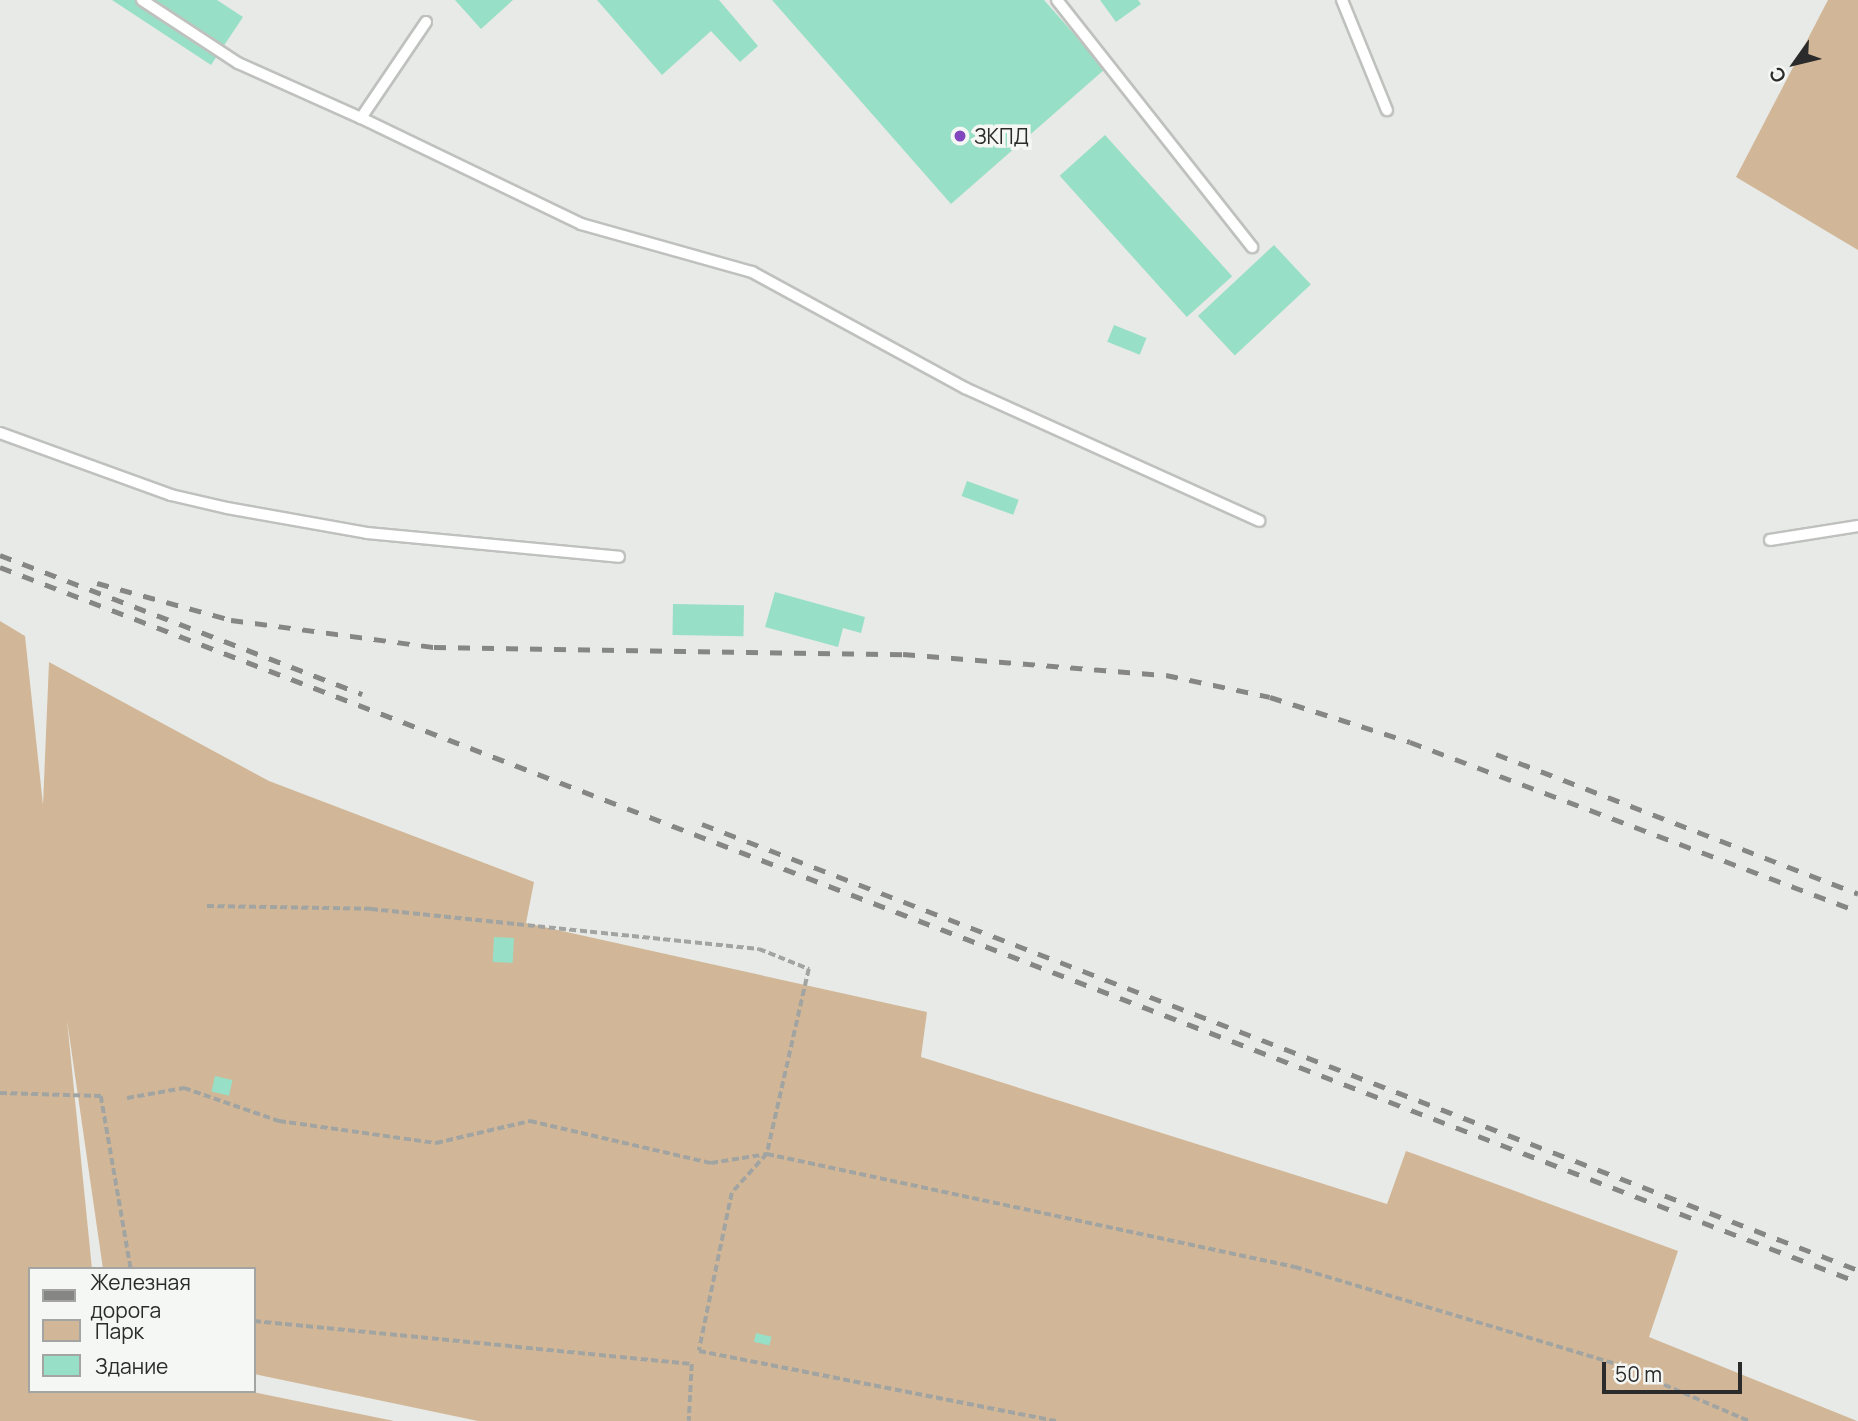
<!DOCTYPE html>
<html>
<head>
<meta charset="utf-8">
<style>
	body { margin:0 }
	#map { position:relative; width:1858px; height:1421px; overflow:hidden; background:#e8eae7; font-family:Manrope,sans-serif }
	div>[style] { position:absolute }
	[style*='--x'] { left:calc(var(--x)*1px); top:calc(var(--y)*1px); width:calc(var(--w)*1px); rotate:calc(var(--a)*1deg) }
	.green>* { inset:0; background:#d1b797 }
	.building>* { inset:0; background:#98dfc7; transform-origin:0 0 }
	.path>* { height:3.5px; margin-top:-1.75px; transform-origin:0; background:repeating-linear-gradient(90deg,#a2a4a2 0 7px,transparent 0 10.5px) }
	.roads { filter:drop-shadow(2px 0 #bfc1be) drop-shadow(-2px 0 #bfc1be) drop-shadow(0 2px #bfc1be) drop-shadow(0 -2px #bfc1be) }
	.lane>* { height:10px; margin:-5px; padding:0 5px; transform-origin:5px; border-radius:5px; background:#fff }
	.rail>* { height:5px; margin-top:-2.5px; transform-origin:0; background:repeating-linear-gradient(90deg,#868785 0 12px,transparent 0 24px) }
	.dots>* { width:19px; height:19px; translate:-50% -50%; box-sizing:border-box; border:4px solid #f5f7f4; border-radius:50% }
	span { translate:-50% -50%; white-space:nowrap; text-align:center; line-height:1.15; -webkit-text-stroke:7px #f5f7f4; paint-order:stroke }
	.poi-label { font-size:21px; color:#2a2b2a }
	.left { translate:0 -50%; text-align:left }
	.legend { position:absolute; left:28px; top:1267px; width:228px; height:126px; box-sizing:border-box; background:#f5f7f4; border:2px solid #a4a5a3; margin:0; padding:9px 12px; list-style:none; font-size:21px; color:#2a2b2a }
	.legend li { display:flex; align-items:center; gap:14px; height:35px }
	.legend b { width:35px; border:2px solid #a4a5a3 }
	.north { position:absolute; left:1760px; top:28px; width:70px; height:70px; -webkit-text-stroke:5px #f5f7f4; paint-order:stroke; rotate:236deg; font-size:19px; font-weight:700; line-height:28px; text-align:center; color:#2a2b2a }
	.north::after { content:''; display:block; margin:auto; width:24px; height:32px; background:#2a2b2a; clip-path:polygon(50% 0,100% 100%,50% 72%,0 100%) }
	.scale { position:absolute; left:1602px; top:1362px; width:140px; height:32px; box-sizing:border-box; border:4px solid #2a2b2a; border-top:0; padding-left:9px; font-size:21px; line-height:24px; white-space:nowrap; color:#2a2b2a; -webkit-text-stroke:5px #f5f7f4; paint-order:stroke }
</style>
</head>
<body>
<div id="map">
	<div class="green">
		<i style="clip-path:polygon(1828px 0,1858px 0,1858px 250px,1736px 177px)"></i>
		<i style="clip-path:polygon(0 621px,25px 636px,43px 805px,49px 662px,269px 781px,534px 882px,526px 923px,927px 1012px,921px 1057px,1387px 1204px,1406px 1151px,1678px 1251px,1649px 1337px,1857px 1421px,478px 1421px,254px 1374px,254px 1269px,103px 1269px,67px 1020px,92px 1269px,30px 1269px,30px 1391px,248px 1391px,394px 1421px,0 1421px)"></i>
	</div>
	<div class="building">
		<i style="clip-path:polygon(112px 0,217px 0,243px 17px,211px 65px)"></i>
		<i style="clip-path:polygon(455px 0,513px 0,481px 29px)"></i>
		<i style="clip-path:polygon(597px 0,719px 0,758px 46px,740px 62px,711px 31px,662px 75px)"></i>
		<i style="clip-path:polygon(772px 0,1044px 0,1105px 69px,951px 204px)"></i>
		<i style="clip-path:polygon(1100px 0,1138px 0,1141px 4px,1116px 22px)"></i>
		<i style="left:1105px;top:135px;width:190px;height:61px;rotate:48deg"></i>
		<i style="left:1274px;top:245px;width:54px;height:104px;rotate:47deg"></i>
		<i style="left:1114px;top:325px;width:35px;height:18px;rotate:22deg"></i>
		<i style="left:967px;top:481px;width:55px;height:16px;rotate:20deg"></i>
		<i style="clip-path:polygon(775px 592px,865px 617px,861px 633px,843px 628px,838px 647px,765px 627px)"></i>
		<i style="left:673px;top:604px;width:71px;height:31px;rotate:1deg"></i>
		<i style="left:494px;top:937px;width:20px;height:25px;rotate:3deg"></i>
		<i style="left:215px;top:1076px;width:18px;height:16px;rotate:13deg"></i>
		<i style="left:756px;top:1333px;width:16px;height:9px;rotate:14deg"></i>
	</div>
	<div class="path">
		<i style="--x:207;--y:906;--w:164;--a:1"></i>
		<i style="--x:371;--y:909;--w:390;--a:5.9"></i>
		<i style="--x:759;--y:949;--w:54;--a:21.8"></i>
		<i style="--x:809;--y:969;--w:190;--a:102.8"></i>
		<i style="--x:767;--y:1154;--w:52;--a:131.9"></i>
		<i style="--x:732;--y:1193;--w:161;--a:101.8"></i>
		<i style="--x:699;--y:1351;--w:365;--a:11.1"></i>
		<i style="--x:0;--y:1093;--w:101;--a:1.7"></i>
		<i style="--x:101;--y:1096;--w:176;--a:80.2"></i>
		<i style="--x:127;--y:1098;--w:58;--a:-10"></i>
		<i style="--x:184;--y:1088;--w:101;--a:19.2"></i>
		<i style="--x:279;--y:1121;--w:159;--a:8"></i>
		<i style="--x:436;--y:1143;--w:97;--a:-13.2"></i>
		<i style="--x:530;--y:1121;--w:186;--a:13.1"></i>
		<i style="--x:711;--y:1163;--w:57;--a:-9.1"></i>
		<i style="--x:767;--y:1154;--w:540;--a:12.08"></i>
		<i style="--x:1295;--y:1267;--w:335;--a:16.8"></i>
		<i style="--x:1616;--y:1364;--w:145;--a:23.2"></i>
		<i style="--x:254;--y:1321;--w:440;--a:5.6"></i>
		<i style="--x:692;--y:1364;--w:57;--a:93"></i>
	</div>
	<div class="roads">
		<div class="lane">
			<i style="--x:142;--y:0;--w:115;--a:33.3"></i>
			<i style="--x:238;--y:63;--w:135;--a:24.1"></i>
			<i style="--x:1057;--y:0;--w:315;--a:51.7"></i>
			<i style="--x:1342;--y:0;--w:119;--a:67.8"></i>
			<i style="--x:426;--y:22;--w:116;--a:124.1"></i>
			<i style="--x:361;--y:118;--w:244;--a:25.7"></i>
			<i style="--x:581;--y:224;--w:178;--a:15.7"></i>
			<i style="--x:752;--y:272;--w:243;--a:28.6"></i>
			<i style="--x:965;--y:388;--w:323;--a:24.3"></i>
			<i style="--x:0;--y:433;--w:182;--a:19.9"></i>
			<i style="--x:171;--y:495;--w:57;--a:13.1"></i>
			<i style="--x:227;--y:508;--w:142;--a:10.1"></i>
			<i style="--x:367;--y:533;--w:253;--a:5.4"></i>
			<i style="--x:1770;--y:540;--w:89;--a:-9"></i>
		</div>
	</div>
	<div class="rail">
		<i style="--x:0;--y:555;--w:388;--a:21"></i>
		<i style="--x:0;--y:567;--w:1991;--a:21.05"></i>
		<i style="--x:97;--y:583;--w:139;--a:15.4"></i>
		<i style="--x:231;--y:620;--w:205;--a:7.6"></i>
		<i style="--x:434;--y:647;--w:469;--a:0.9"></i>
		<i style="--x:903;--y:654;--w:264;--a:4.6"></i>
		<i style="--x:1166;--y:675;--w:106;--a:11.9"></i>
		<i style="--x:1270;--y:697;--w:147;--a:17.8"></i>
		<i style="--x:1410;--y:742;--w:479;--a:20.7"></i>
		<i style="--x:1496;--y:754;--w:388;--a:21.1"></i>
		<i style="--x:702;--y:824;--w:1239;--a:21.1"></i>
	</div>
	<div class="dots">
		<i style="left:960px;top:136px;background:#8147be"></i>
	</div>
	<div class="poi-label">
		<span class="left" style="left:974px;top:136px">ЗКПД</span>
	</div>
	<ul class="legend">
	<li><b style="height:9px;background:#868785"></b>Железная дорога</li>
	<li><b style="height:19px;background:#d1b797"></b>Парк</li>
	<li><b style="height:19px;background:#98dfc7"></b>Здание</li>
	</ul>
	<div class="north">С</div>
	<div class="scale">50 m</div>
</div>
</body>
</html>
